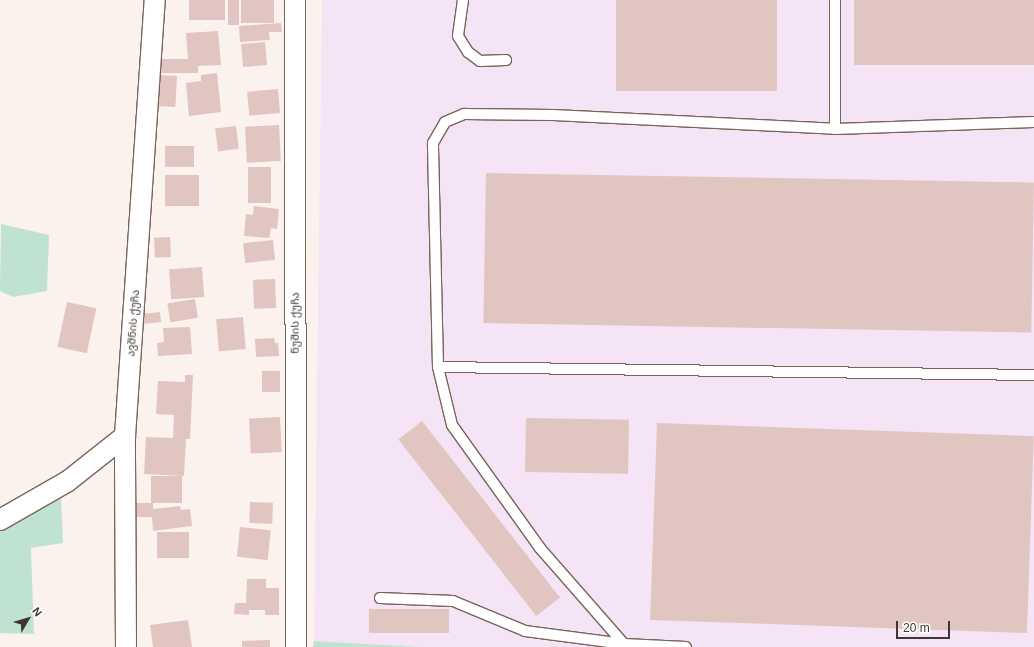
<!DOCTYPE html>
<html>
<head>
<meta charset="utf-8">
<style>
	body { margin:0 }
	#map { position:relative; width:1034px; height:647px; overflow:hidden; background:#fcf2ed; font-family:Helvetica,"Noto Sans Georgian",sans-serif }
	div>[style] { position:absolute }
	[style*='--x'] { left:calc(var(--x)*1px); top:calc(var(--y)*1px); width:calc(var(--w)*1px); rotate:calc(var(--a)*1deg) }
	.industrial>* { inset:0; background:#f4e4f6 }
	.green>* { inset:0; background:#c0e2d1 }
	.building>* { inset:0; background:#e1c5c1; transform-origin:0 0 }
	.roads { filter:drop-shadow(1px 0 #7a6459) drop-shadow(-1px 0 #7a6459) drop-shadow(0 1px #7a6459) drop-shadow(0 -1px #7a6459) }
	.service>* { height:10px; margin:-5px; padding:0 5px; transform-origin:5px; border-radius:5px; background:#fff }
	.minor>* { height:20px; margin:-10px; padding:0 10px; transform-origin:10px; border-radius:10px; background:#fff }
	span { translate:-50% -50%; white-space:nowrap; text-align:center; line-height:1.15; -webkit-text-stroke:3.5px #fff; paint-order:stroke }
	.street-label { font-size:11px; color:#3f3631 }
	.north { position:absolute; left:8px; top:599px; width:40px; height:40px; -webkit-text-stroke:3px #fff; paint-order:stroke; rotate:52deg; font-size:11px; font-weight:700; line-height:16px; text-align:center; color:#3f3631 }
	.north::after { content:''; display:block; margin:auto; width:14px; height:18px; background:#3f3631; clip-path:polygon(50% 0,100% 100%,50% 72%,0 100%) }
	.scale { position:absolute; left:896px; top:621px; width:54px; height:18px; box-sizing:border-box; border:2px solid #3f3631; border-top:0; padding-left:5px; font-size:12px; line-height:14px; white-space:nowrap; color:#3f3631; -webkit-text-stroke:3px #fff; paint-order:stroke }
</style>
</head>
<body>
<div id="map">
	<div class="industrial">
		<i style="clip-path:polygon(322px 0,1034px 0,1034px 647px,420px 647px,314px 641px)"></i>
	</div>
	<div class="green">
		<i style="clip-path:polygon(1px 224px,49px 235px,47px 291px,13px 297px,0 291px)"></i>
		<i style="clip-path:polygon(61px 495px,63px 543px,31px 548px,34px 634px,0 633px,0 528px)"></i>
		<i style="clip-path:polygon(314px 641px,420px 647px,313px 647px)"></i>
	</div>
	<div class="building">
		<i style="left:189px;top:0;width:36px;height:20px"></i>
		<i style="left:228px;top:0;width:11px;height:25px"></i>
		<i style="left:241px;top:0;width:33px;height:23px"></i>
		<i style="left:616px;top:0;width:161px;height:91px"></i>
		<i style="left:854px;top:0;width:180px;height:65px"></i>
		<i style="clip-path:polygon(281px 23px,282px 32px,269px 32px,270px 40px,240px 42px,239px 26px)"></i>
		<i style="clip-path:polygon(218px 31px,221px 65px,198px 66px,198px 73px,161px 73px,161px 59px,188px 59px,186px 33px)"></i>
		<i style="left:265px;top:42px;width:23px;height:24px;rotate:85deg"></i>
		<i style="clip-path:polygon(217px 73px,221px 112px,189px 116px,186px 83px,201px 81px,201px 75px)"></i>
		<i style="left:156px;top:75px;width:21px;height:31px;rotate:3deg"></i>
		<i style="left:278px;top:89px;width:24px;height:31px;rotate:85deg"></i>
		<i style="left:279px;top:125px;width:36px;height:34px;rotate:87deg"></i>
		<i style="left:236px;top:126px;width:23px;height:21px;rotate:83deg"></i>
		<i style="left:165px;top:146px;width:29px;height:21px"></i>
		<i style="left:248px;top:167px;width:23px;height:36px"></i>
		<i style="left:486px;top:173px;width:548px;height:150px;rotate:1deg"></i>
		<i style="left:165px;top:175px;width:34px;height:31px"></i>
		<i style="clip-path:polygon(254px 206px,279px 209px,277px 229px,271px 228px,269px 238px,244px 236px,246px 214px,253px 215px)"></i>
		<i style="left:170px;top:237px;width:20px;height:16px;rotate:87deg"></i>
		<i style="left:273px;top:240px;width:20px;height:30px;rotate:84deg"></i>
		<i style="left:202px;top:267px;width:30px;height:33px;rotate:86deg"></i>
		<i style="left:275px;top:279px;width:29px;height:22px;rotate:88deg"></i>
		<i style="left:195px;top:299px;width:19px;height:28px;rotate:81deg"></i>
		<i style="left:67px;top:302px;width:30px;height:46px;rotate:12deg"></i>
		<i style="left:160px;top:312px;width:10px;height:17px;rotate:84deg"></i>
		<i style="left:243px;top:317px;width:32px;height:27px;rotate:85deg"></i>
		<i style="clip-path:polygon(190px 327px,192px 354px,158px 356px,157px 343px,164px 342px,163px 328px)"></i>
		<i style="clip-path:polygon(274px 338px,275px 343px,278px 343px,279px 356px,256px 357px,255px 339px)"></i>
		<i style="left:262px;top:371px;width:18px;height:21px"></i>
		<i style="clip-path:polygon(185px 375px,193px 375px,190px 439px,186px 439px,184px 476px,144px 474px,146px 437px,173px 438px,174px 415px,156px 414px,158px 381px,185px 382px)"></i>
		<i style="left:280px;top:417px;width:35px;height:31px;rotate:87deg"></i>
		<i style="left:526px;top:418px;width:103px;height:54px;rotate:1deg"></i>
		<i style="left:422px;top:421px;width:224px;height:30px;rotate:52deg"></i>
		<i style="left:657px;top:423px;width:377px;height:197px;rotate:2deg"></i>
		<i style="clip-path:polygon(151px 476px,182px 476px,182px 503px,153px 503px,153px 509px,180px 506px,181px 510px,190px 509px,192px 526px,153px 531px,152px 517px,135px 517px,135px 503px,151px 503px)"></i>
		<i style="left:250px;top:502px;width:23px;height:21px;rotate:2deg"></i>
		<i style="left:240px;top:527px;width:31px;height:30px;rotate:6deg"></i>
		<i style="left:157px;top:532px;width:32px;height:26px"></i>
		<i style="clip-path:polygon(247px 579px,266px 579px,266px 588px,279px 588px,279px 615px,265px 615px,265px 610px,249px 610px,249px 615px,234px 614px,235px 603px,246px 603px)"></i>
		<i style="left:449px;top:609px;width:24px;height:80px;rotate:90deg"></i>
		<i style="clip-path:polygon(188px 620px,192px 647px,153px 647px,150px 625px)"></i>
		<i style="clip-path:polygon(270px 640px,270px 647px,242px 647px,242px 641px)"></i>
	</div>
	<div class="roads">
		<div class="service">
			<i style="--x:463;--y:0;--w:36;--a:98"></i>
			<i style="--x:458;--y:36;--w:19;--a:58"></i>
			<i style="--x:468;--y:52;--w:15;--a:37"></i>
			<i style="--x:480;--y:61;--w:26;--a:-2"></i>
			<i style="--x:835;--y:0;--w:129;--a:90"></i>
			<i style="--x:438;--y:367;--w:596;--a:0.77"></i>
			<i style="--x:380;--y:598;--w:73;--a:2.4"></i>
			<i style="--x:453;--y:601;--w:78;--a:22.6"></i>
			<i style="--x:525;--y:631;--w:100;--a:7.5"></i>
			<i style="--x:624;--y:644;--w:62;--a:2.8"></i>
			<i style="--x:624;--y:644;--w:128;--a:-131.2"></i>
			<i style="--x:540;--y:548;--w:151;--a:-125.6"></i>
			<i style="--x:452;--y:425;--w:60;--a:-103.6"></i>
			<i style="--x:438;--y:367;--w:224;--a:-91.3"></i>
			<i style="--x:433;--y:143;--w:24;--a:-60"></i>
			<i style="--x:445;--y:122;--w:21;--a:-23"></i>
			<i style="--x:464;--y:114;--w:89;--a:0.6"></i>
			<i style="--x:553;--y:115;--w:282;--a:2.8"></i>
			<i style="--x:835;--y:129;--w:199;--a:-2"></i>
		</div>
		<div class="minor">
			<i style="--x:295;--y:0;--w:647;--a:89.91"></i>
			<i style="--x:0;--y:520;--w:78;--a:-29.8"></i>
			<i style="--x:68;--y:481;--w:73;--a:-38.3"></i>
			<i style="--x:126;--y:647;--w:211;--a:-90.3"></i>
			<i style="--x:125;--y:436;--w:437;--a:-86.1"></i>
		</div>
	</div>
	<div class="street-label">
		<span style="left:133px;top:323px;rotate:-86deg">ავშნის ქუჩა</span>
		<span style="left:295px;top:323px;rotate:-90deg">ნუშის ქუჩა</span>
	</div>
	<div class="north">N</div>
	<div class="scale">20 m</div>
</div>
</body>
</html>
